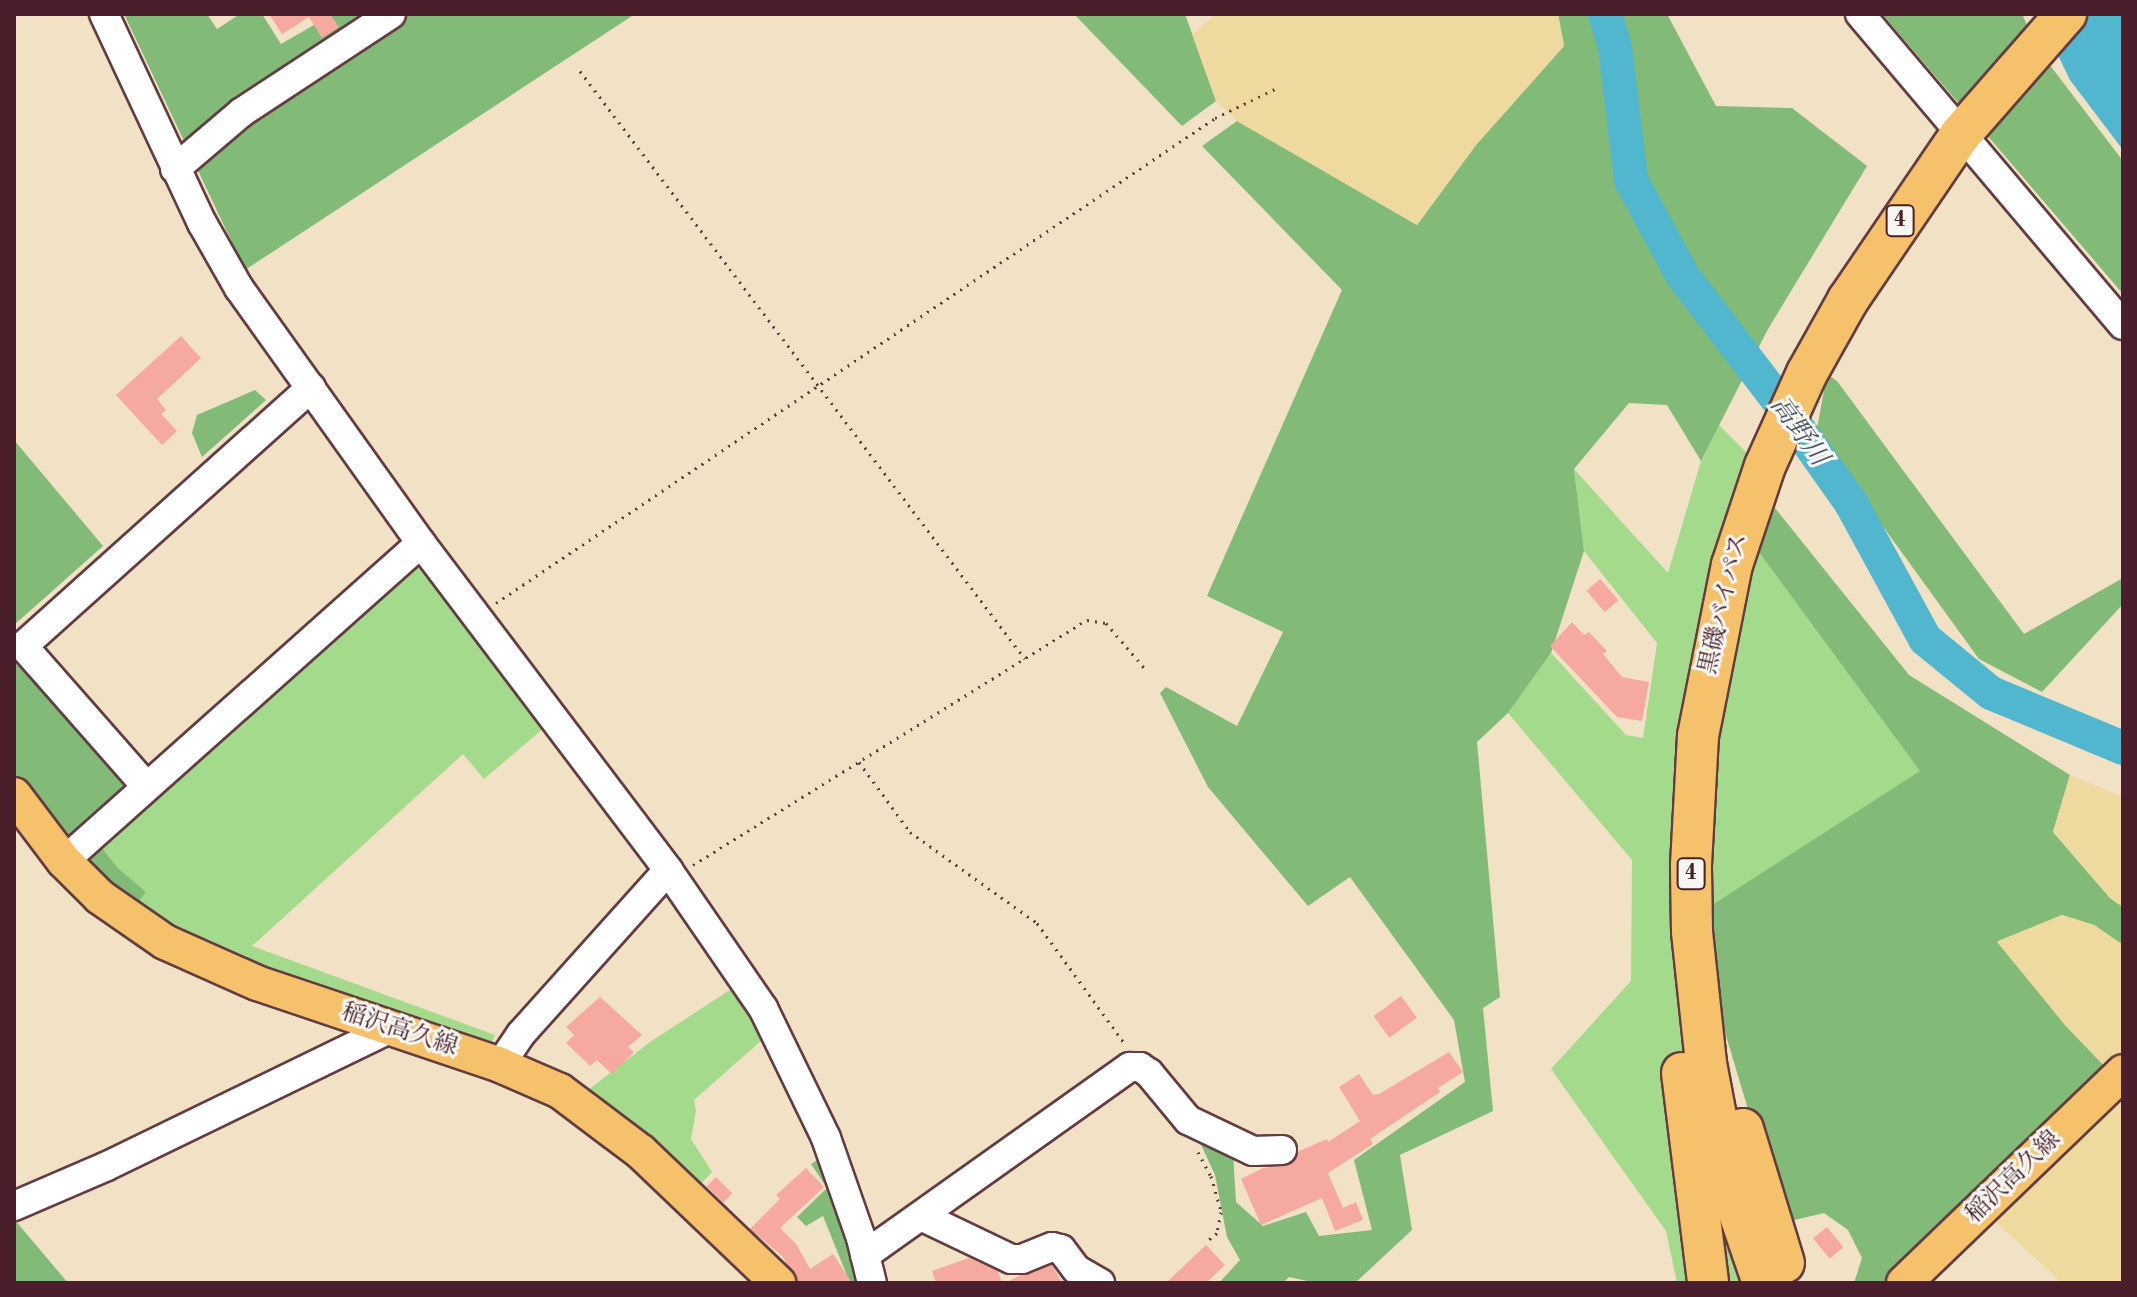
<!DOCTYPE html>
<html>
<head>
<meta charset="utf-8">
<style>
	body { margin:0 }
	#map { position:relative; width:2137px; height:1297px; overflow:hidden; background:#f1e1c5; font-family:"Old Standard TT","Noto Serif JP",serif }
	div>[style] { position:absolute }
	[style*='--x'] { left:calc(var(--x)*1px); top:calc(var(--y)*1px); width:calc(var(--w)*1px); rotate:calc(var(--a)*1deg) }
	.green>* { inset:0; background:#a3da8b }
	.forest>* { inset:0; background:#82ba77 }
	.sand>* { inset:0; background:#eeda9e }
	.water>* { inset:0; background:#50b7ce }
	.river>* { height:34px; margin:-17px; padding:0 17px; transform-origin:17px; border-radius:17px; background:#50b7ce }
	.building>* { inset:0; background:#f6a99f; transform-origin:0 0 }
	.path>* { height:3px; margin-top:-1.5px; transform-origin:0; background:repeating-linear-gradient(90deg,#633c42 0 2px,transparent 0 8px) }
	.roads { filter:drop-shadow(2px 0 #633c42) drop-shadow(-2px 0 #633c42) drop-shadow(0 2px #633c42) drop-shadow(0 -2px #633c42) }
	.minor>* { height:28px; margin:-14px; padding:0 14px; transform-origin:14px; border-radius:14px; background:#fff }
	.major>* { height:34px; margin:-17px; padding:0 17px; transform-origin:17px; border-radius:17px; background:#f5c16b }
	.highway>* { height:40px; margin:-20px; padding:0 20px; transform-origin:20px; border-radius:20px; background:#f5c16b }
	span { translate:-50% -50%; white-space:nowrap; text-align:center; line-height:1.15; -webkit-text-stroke:6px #f6f6f2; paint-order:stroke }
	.shield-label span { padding:2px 6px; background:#f6f6f2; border:2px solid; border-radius:6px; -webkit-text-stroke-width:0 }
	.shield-label { font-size:22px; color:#4a1f2b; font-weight:700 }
	.street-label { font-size:24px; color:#4a1f2b }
	.water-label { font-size:26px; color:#4c5464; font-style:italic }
	.frame { position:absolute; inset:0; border:16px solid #4a1f2b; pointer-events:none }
</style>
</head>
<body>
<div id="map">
	<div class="green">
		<i style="clip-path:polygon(1719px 425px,1750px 456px,1712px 568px,1686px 689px,1675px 797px,1749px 1283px,1677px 1283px,1666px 1231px,1551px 1069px,1631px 981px,1632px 860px,1508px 713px,1551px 653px,1626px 735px,1643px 738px,1657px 643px,1584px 551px,1574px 469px,1668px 573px,1701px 461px)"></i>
		<i style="clip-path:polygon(1756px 548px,1921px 771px,1710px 907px,1712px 805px,1721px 717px)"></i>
		<i style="clip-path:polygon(420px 558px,545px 727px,484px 779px,463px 754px,252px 946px,495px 1035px,489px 1049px,228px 959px,133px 910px,146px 892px,118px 868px,98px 843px)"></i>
		<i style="clip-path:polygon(733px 988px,762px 1040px,694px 1100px,696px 1111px,691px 1139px,712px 1172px,695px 1190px,583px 1094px,650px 1042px)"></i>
	</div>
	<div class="forest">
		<i style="clip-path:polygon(124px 14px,207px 14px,217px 29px,240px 14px,262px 14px,281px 44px,333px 14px,635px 14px,245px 270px)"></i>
		<i style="clip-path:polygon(1074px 14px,1185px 14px,1216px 101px,1182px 126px)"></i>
		<i style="clip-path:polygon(1558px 14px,1667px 14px,1716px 106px,1792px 108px,1867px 166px,1768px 329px,1701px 461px,1667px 405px,1629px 403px,1574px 469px,1584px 551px,1551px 653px,1508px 713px,1477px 742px,1500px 997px,1483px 1008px,1493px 1111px,1400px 1155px,1412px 1230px,1355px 1283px,1317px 1283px,1289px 1277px,1283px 1283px,1219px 1283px,1240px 1260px,1227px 1237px,1215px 1175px,1198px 1138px,1233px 1152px,1236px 1202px,1263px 1226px,1306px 1212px,1319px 1236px,1372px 1230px,1354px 1160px,1465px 1082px,1454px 1020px,1350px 877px,1308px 906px,1208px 787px,1160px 693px,1166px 687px,1237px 726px,1283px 632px,1207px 596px,1342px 290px,1202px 146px,1237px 121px,1417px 225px,1476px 145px,1564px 46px)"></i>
		<i style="clip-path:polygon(1882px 14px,2022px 14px,2027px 25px,1960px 105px)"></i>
		<i style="clip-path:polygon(2049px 64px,2123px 161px,2123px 294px,1986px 134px)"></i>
		<i style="clip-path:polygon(1827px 374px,1837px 381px,2024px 634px,2123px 578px,2123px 604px,2042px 692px,1979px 659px,1816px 434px)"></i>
		<i style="clip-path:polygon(255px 390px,266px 400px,202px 457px,192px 433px,197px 415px)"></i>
		<i style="clip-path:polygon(14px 440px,103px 546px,14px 625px)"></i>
		<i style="clip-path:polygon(1775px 508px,1909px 675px,2070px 775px,2053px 832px,2110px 898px,2123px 907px,2123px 945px,2094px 925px,2062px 915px,1998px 941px,2065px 1025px,2110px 1072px,1894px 1283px,1854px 1283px,1862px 1258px,1848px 1230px,1824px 1213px,1782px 1223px,1724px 1029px,1708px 935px,1709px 907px,1920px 771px,1756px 548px)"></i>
		<i style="clip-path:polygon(14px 639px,136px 780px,71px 844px,14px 780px)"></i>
		<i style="clip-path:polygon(98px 843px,118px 868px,146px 892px,133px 910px,80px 861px)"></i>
		<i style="clip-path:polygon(820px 1158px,829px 1181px,860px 1283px,850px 1283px,823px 1216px,806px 1226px,797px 1217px,827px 1188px,811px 1164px)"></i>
		<i style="clip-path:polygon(14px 1219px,68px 1283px,14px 1283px)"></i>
	</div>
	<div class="sand">
		<i style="clip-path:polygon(1216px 14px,1558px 14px,1564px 46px,1476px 145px,1417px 225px,1237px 121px,1216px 101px,1192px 34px)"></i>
		<i style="clip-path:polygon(2070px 775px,2123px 797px,2123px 907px,2110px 898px,2053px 832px)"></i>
		<i style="clip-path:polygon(2062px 915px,2094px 925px,2123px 945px,2123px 1084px,2065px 1025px,1997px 942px)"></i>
		<i style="clip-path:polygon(2123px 1097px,2123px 1283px,2062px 1283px,1996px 1222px)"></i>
	</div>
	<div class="water">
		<i style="clip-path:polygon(2038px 14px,2123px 14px,2123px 150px,2070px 80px)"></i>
	</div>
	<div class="river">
		<i style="--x:1605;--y:14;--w:34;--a:73"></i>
		<i style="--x:1615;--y:47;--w:134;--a:83.1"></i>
		<i style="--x:1631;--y:180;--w:109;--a:61.6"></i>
		<i style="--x:1683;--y:276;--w:165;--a:52.6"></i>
		<i style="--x:1783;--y:407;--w:118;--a:54.7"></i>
		<i style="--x:1851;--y:503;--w:155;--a:61.4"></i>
		<i style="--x:1925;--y:639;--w:85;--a:39.3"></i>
		<i style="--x:1991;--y:693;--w:143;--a:22.6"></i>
	</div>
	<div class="building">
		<i style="clip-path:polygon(269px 14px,330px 14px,339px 27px,322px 38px,309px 17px,282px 34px)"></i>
		<i style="clip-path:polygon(181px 336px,201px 358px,157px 399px,166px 410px,161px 414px,177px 431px,162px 445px,116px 395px)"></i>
		<i style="left:1600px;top:579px;width:28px;height:18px;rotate:49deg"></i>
		<i style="clip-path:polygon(1572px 622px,1584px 635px,1589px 632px,1607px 651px,1603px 654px,1622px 677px,1649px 682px,1642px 721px,1617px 717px,1550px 646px)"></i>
		<i style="left:1401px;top:996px;width:27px;height:34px;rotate:54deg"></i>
		<i style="clip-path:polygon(600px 997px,642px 1035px,628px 1047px,634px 1052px,612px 1074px,597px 1060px,590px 1066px,566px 1043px,574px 1035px,566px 1027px)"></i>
		<i style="clip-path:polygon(1449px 1052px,1463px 1072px,1438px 1088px,1440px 1092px,1370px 1139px,1373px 1144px,1328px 1173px,1343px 1208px,1356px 1202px,1363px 1220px,1335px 1231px,1322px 1198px,1261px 1225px,1241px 1179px,1263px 1168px,1290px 1165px,1299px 1151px,1327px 1139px,1328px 1142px,1360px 1121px,1339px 1087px,1359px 1074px,1373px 1095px,1379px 1094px)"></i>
		<i style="clip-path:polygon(806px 1168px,824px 1187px,780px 1228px,796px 1244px,810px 1269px,833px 1254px,852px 1283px,797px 1283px,783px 1257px,750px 1229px,780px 1199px,776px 1195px)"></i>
		<i style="left:716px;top:1177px;width:23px;height:13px;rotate:45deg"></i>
		<i style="left:1827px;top:1227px;width:26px;height:18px;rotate:51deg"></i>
		<i style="clip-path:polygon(1206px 1245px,1225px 1265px,1206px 1283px,1166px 1283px)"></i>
		<i style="clip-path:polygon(969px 1258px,998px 1271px,1002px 1283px,936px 1283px,932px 1271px)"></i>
		<i style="clip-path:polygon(1052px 1265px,1062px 1283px,1006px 1283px,1018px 1276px)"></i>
	</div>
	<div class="path">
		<i style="--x:580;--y:71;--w:737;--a:52.88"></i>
		<i style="--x:496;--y:603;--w:867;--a:-34"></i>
		<i style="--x:1215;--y:118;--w:67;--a:-25.8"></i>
		<i style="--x:859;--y:762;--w:87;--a:53.9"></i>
		<i style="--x:910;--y:832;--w:156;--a:35.6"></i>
		<i style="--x:1037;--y:923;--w:150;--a:54"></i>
		<i style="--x:693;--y:865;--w:464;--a:-31.9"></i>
		<i style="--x:1087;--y:620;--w:19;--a:9"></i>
		<i style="--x:1106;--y:623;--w:63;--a:49.5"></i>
		<i style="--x:1198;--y:1152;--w:27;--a:62"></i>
		<i style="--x:1211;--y:1176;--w:37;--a:74"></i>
		<i style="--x:1221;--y:1212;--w:21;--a:101"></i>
		<i style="--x:1217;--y:1233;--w:14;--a:141"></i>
	</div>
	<div class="roads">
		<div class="minor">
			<i style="--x:104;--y:14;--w:231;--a:64.9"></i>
			<i style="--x:202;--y:223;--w:75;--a:60.4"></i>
			<i style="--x:239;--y:288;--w:313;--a:54.5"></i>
			<i style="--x:421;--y:543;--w:410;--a:52.9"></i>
			<i style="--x:668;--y:870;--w:168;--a:55.5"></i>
			<i style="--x:763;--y:1008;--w:144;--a:64.1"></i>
			<i style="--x:826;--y:1138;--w:106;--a:70.7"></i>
			<i style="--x:861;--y:1238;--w:46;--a:76.3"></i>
			<i style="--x:1860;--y:14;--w:407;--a:49.8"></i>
			<i style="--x:175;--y:169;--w:88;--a:-40.4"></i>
			<i style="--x:242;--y:112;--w:178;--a:-33.3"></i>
			<i style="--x:146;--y:786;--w:186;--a:-131.3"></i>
			<i style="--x:23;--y:646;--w:387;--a:-41.9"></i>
			<i style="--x:64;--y:861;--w:478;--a:-41.7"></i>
			<i style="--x:500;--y:1065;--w:37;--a:-56"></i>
			<i style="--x:521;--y:1034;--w:220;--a:-48.1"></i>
			<i style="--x:14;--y:1206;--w:99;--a:-23.2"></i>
			<i style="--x:105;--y:1167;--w:318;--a:-25.9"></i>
			<i style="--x:921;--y:1216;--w:100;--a:25.5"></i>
			<i style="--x:1011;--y:1259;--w:11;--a:0"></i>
			<i style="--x:1022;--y:1259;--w:32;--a:-22"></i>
			<i style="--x:1052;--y:1247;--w:9;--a:13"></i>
			<i style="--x:1061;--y:1249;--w:25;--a:53"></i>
			<i style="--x:1076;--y:1269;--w:28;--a:30"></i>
			<i style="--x:865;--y:1255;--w:325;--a:-35.4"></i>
			<i style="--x:1130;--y:1067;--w:10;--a:0"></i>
			<i style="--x:1140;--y:1067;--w:11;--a:34"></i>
			<i style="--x:1149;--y:1073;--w:61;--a:50.3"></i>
			<i style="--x:1188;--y:1120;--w:72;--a:25.5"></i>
			<i style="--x:1253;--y:1151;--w:29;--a:-2"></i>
		</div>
		<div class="major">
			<i style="--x:14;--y:795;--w:83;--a:52.9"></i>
			<i style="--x:64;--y:861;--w:51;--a:45"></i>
			<i style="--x:100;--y:897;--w:79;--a:34.7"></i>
			<i style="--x:165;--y:942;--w:101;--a:24"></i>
			<i style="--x:257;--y:983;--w:256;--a:18.6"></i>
			<i style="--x:500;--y:1065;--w:65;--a:23.4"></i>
			<i style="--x:560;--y:1091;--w:101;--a:37"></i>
			<i style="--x:641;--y:1152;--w:190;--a:43.7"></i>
			<i style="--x:1904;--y:1283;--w:304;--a:-43.9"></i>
		</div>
		<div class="highway">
			<i style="--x:1682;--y:1073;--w:212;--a:82.9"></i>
			<i style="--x:1743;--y:1129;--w:140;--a:73"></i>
			<i style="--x:1763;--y:1283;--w:87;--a:-108.9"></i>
			<i style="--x:1735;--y:1201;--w:71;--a:-103.1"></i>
			<i style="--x:1719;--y:1132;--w:70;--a:-100.7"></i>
			<i style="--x:1706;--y:1063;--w:132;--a:-96.1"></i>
			<i style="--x:1692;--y:932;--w:67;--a:-90.9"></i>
			<i style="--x:1691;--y:865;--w:129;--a:-86.9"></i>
			<i style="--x:1698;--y:736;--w:174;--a:-78.8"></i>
			<i style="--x:1732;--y:565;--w:104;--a:-71.6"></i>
			<i style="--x:1765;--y:466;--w:102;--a:-65.7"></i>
			<i style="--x:1807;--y:373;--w:84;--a:-60.7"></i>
			<i style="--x:1848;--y:300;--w:199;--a:-55.8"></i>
			<i style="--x:1960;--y:135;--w:161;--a:-48.8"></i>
		</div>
	</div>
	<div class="shield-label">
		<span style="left:1900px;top:221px">4</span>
		<span style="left:1691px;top:874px">4</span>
	</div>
	<div class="street-label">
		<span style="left:1725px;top:604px;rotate:-77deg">黒磯バイパス</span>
		<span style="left:399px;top:1031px;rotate:18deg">稲沢高久線</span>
		<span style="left:2014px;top:1178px;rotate:-44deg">稲沢高久線</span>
	</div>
	<div class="water-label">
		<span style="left:1798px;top:432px;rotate:54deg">高野川</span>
	</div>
	<div class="frame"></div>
</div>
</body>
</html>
